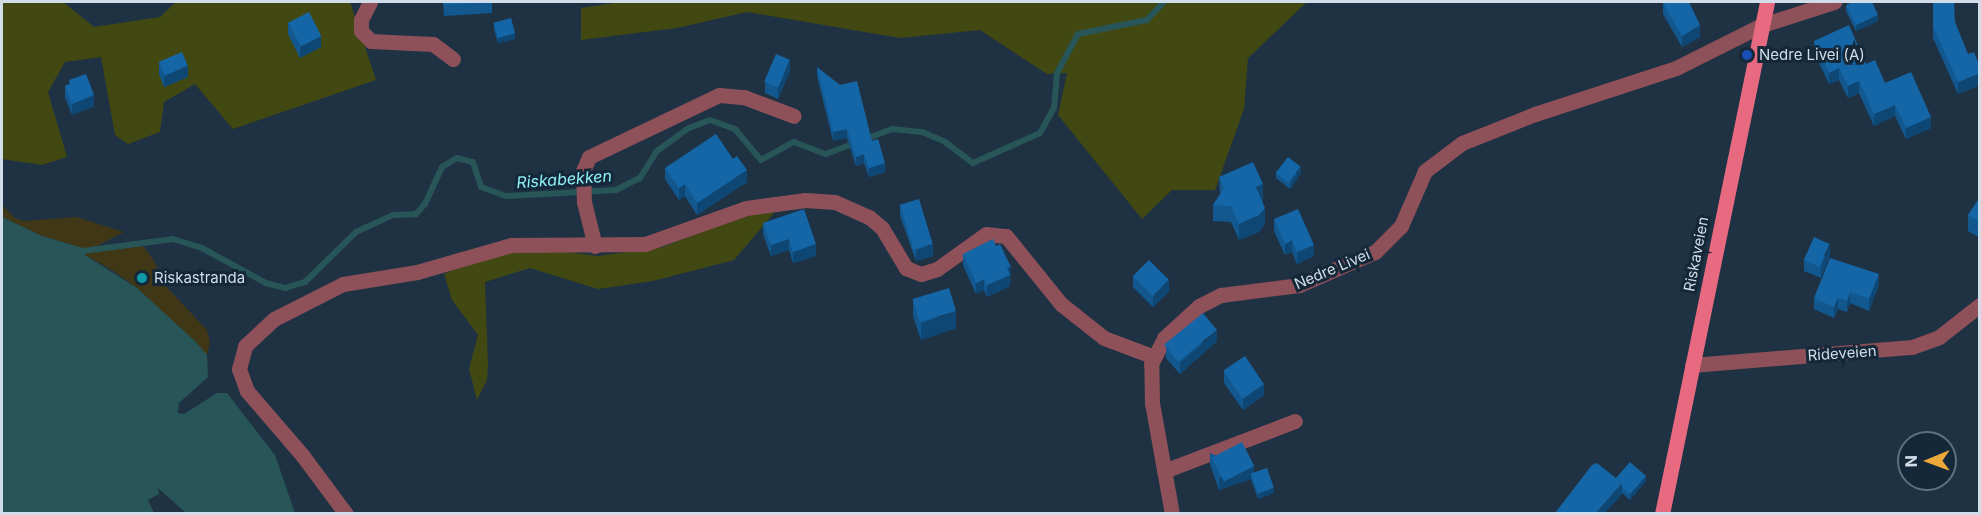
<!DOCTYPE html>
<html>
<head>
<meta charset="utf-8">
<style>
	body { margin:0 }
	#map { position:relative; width:1981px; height:515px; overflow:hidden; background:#1f3244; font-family:Inter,sans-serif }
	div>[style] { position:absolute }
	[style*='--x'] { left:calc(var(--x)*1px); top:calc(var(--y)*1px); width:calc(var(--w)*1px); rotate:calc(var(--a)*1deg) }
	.green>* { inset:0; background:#414811 }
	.sand>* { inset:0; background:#403717 }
	.water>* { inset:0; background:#275558 }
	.stream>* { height:6px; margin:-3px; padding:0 3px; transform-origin:3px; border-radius:3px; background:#275558 }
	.minor>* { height:15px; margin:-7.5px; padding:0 7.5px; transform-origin:7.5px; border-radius:7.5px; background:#8e5059 }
	.major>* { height:15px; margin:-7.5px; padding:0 7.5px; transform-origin:7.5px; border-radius:7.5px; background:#e86a81 }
	.wall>* { inset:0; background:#12588f }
	.shaded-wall>* { inset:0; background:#0f4774 }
	.building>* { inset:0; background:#1566a6; transform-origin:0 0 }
	.dots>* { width:16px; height:16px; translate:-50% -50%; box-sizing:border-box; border:3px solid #152839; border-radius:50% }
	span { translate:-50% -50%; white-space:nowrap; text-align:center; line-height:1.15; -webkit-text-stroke:6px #152839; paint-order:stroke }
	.poi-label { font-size:15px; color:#d1dde8 }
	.left { translate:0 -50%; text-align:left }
	.street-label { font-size:15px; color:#d1dde8 }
	.water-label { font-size:16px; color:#8ff2f8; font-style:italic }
	.frame { position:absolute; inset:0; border:3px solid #d1dde8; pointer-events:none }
	.north { position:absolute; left:1897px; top:431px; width:60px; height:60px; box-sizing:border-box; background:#152839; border:2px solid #60707f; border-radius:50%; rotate:269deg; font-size:16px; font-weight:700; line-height:24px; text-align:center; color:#d1dde8 }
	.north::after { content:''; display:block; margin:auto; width:21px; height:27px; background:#eda83b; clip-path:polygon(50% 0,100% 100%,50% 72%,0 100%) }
</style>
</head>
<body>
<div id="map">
	<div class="green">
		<i style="clip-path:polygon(2px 2px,63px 2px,94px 27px,160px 17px,176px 2px,350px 2px,376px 80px,233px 129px,195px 84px,164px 102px,160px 132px,128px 144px,115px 135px,101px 57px,65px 62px,48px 92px,67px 157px,42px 165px,2px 159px)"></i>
		<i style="clip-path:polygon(621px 2px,1307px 2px,1248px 58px,1244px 109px,1215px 190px,1172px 190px,1142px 219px,1058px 115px,1067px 73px,1047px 74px,980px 30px,900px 38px,747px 12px,677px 28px,581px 40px,581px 8px)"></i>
		<i style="clip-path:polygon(779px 207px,734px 260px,653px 281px,598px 289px,530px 268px,485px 282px,488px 365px,487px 380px,477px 400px,469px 369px,478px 335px,452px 300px,444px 274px,484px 257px,534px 248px,598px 256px,663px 247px,755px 211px)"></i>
	</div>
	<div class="sand">
		<i style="clip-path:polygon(2px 205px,15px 218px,24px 221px,76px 217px,124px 232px,97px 246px,109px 250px,143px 246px,155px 262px,162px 282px,207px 330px,210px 342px,207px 355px,137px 288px,112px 270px,85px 255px,82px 248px,42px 236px,2px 217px)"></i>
	</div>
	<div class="water">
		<i style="clip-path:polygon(2px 217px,42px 236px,83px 248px,85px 255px,137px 288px,196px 342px,207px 355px,208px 377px,179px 403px,178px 413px,184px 414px,217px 393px,227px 393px,275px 455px,295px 513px,186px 513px,158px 488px,159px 494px,148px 500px,154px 513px,2px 513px)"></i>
	</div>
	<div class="stream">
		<i style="--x:83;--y:251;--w:91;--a:-7.6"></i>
		<i style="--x:173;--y:239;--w:30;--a:17"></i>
		<i style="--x:202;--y:248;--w:73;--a:28.7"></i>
		<i style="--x:266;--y:283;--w:20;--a:15"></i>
		<i style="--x:285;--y:288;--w:21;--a:-17"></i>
		<i style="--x:305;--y:282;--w:71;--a:-44.4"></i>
		<i style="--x:356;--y:232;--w:41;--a:-24.7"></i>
		<i style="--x:393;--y:215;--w:23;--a:-2"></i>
		<i style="--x:416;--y:214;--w:13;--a:-48"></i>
		<i style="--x:425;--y:204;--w:41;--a:-65.3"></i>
		<i style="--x:442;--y:167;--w:17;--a:-31"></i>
		<i style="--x:457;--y:158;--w:16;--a:14"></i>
		<i style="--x:473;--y:162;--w:26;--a:72"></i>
		<i style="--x:481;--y:187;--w:27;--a:20"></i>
		<i style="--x:506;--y:196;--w:110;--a:-3.1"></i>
		<i style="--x:616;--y:190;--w:27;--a:-27"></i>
		<i style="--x:640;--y:178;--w:32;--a:-58"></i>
		<i style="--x:657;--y:151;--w:39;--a:-36"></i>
		<i style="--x:689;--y:128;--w:22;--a:-21"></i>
		<i style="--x:710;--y:120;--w:27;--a:20"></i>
		<i style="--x:735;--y:129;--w:40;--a:50"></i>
		<i style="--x:761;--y:160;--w:38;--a:-29"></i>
		<i style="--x:794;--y:142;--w:34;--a:21"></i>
		<i style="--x:826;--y:154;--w:71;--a:-20.7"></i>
		<i style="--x:892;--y:129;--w:30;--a:6"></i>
		<i style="--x:922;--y:132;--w:25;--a:23"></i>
		<i style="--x:945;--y:142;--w:35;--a:37"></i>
		<i style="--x:973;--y:163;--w:73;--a:-24.1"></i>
		<i style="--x:1040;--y:133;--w:29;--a:-61"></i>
		<i style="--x:1054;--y:108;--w:35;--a:-85"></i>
		<i style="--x:1057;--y:73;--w:44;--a:-61.7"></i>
		<i style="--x:1078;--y:34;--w:70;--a:-11.5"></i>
		<i style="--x:1147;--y:20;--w:25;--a:-47"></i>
	</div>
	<div class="minor">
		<i style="--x:370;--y:2;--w:20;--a:117"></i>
		<i style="--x:361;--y:20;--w:11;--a:90"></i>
		<i style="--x:361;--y:31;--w:14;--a:45"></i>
		<i style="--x:371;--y:41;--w:62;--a:2.8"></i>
		<i style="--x:433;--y:44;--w:25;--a:37"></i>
		<i style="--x:595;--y:246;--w:45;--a:-104"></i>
		<i style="--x:584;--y:202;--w:31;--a:-92"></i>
		<i style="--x:583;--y:171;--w:15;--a:-67"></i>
		<i style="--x:589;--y:157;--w:144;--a:-25.5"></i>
		<i style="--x:719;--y:95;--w:25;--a:5"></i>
		<i style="--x:744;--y:97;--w:53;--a:20.8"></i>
		<i style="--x:1692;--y:365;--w:221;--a:-4.7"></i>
		<i style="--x:1912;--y:347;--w:29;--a:-20"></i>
		<i style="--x:1939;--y:337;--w:52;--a:-38"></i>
		<i style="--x:1164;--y:471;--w:140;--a:-20.9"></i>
		<i style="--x:346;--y:514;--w:72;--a:-126.6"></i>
		<i style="--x:303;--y:456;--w:86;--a:-130.7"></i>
		<i style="--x:247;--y:391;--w:23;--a:-110"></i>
		<i style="--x:239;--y:369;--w:24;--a:-75"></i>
		<i style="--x:245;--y:346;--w:40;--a:-43"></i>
		<i style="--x:274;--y:319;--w:77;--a:-26.9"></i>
		<i style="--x:343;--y:284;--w:75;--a:-9.2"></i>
		<i style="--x:417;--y:272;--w:98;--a:-16"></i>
		<i style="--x:511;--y:245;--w:134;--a:-0.4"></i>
		<i style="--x:645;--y:244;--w:107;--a:-19.6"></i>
		<i style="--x:746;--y:208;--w:60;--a:-7.7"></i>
		<i style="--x:805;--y:200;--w:30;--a:4"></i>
		<i style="--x:835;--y:202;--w:37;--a:24"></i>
		<i style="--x:869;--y:217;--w:17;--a:40"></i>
		<i style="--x:882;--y:228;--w:47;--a:59"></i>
		<i style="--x:906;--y:268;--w:16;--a:22"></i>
		<i style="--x:921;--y:274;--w:17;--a:-17"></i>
		<i style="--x:937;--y:269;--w:60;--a:-35.5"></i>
		<i style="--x:986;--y:234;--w:20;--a:6"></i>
		<i style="--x:1006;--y:236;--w:87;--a:51"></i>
		<i style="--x:1061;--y:304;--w:55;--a:38.3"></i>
		<i style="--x:1104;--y:338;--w:51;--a:20.6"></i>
		<i style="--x:1172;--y:514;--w:113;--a:-100.2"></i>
		<i style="--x:1152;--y:403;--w:39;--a:-91"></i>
		<i style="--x:1151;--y:364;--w:29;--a:-63"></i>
		<i style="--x:1164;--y:338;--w:47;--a:-42.4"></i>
		<i style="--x:1199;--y:306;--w:25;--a:-27"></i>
		<i style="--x:1221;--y:295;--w:79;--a:-7.3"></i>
		<i style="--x:1299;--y:285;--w:83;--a:-23.5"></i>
		<i style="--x:1375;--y:252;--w:37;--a:-45"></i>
		<i style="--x:1401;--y:226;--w:60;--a:-66.4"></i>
		<i style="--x:1425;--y:171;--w:46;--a:-37.1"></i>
		<i style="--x:1462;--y:143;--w:79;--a:-21.7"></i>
		<i style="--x:1535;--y:114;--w:148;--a:-18.1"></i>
		<i style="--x:1676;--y:68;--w:96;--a:-26.6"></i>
		<i style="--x:1762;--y:25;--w:76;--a:-17.7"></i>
	</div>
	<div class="major">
		<i style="--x:1662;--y:514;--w:523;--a:-78.41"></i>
	</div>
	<div class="wall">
		<i style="clip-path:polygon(443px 2px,492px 2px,492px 13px,444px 16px)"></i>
		<i style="clip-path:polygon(1933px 2px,1968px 54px,1980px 67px,1980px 85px,1958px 94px,1933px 38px)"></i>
		<i style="clip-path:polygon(1663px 3px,1700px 37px,1682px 47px,1663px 14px)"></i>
		<i style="clip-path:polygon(1846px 5px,1878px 21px,1856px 31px,1846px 11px)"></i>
		<i style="clip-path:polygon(288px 22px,321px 47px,300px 58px,288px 34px)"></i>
		<i style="clip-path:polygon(494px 23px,515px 39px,498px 43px,494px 29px)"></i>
		<i style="clip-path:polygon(1814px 41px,1866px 64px,1885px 83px,1931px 128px,1906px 139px,1895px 116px,1874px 126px,1859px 93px,1848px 98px,1839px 80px,1829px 84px,1814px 52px)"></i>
		<i style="clip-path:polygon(159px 62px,188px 77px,164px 87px,159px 74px)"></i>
		<i style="clip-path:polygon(817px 67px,872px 141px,885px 172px,869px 177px,864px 163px,856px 166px,847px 138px,833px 141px,817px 76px)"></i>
		<i style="clip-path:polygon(790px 71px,778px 99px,765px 93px,765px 82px)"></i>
		<i style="clip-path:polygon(69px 80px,94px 106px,72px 115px,65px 97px,65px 86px,69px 84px)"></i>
		<i style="clip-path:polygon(665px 168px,747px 182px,697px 215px,685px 196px,679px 200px,665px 179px)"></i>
		<i style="clip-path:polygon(1276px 173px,1301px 173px,1290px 189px,1276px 178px)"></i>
		<i style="clip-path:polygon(1219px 177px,1263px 201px,1262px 201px,1265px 224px,1259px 232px,1239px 240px,1231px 222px,1213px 221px,1213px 205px,1220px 195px)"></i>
		<i style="clip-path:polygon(1980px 197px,1980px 238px,1968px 231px,1968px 215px)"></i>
		<i style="clip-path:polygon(900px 205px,933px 256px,916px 261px,900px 216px)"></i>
		<i style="clip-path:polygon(1274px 219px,1314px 256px,1297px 264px,1292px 252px,1285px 255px,1274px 231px)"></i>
		<i style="clip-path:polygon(763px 223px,816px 256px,793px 263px,789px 250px,771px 256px,763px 234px)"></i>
		<i style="clip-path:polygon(963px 254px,1011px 278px,1010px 278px,1010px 286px,987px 297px,984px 290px,976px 294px,963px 265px)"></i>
		<i style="clip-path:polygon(1830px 255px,1821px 278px,1804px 271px,1804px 260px)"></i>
		<i style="clip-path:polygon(1133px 276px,1169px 291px,1153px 307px,1133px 287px)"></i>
		<i style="clip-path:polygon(1879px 285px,1869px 311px,1850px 303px,1847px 312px,1838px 309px,1834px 318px,1814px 309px,1814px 298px)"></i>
		<i style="clip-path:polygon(913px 300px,956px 328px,921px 340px,913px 316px)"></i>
		<i style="clip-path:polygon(1217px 341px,1180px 374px,1166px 358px,1166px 346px)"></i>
		<i style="clip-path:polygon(1224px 371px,1264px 395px,1243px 410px,1224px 383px)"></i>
		<i style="clip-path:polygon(1210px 453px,1254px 472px,1274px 493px,1258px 499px,1251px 479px,1219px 490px,1210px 464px)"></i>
		<i style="clip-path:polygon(1616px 478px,1646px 481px,1630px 500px,1622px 493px,1622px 494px)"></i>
	</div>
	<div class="shaded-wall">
		<i style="clip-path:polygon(1878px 15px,1878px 21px,1856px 31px,1856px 25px)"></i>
		<i style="clip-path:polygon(1700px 25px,1700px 37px,1682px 47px,1682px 36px)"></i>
		<i style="clip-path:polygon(515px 33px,515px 39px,498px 43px,498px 38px)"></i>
		<i style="clip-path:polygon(321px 36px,321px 47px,300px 58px,300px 46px)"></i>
		<i style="clip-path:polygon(790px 60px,790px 71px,778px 99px,778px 88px)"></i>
		<i style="clip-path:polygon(188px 66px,188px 77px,164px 87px,164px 76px)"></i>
		<i style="clip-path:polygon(1839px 68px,1839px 80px,1829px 84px,1829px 73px)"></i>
		<i style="clip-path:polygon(1980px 73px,1980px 85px,1958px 94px,1958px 82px)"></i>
		<i style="clip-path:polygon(1859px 81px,1859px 93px,1848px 98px,1848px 86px)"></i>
		<i style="clip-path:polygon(94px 95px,94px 106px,72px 115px,72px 104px)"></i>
		<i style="clip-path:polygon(1895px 105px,1895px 116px,1874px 126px,1874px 114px)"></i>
		<i style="clip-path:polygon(1931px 117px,1931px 128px,1906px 139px,1906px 128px)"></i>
		<i style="clip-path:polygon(847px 129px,847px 138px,833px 141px,833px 132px)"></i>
		<i style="clip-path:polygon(864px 154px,864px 163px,856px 166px,856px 157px)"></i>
		<i style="clip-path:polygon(885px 163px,885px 172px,869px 177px,869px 168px)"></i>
		<i style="clip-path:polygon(1301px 167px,1301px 173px,1290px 189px,1290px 183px)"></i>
		<i style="clip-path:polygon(747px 170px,747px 182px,697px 215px,697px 203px)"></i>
		<i style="clip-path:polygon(685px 184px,685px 196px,679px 200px,679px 188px)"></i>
		<i style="clip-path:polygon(1263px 184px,1263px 201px,1256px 204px,1256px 187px)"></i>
		<i style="clip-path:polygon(1265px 208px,1265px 224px,1259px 232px,1239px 240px,1239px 224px)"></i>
		<i style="clip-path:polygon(789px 239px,789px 250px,771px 256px,771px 245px)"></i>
		<i style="clip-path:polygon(1292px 240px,1292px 252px,1285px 255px,1285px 244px)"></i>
		<i style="clip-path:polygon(816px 244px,816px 256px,793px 263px,793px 252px)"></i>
		<i style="clip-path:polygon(933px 244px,933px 256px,916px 261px,916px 250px)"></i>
		<i style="clip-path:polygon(1830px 244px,1830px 255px,1821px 278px,1821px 267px)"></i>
		<i style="clip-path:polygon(1314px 245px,1314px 256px,1297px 264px,1297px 252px)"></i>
		<i style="clip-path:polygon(1011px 267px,1010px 286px,987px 297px,987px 285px,1007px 268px)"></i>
		<i style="clip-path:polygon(1879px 274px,1879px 285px,1869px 311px,1869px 299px)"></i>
		<i style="clip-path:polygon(984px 279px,984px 290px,976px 294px,976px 283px)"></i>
		<i style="clip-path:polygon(1169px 280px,1169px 291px,1153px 307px,1153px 296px)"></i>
		<i style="clip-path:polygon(1850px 292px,1850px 303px,1847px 312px,1847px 301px)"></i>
		<i style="clip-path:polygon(1838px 297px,1838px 309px,1834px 318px,1834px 307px)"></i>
		<i style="clip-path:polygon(956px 311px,956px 328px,921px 340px,921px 323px)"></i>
		<i style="clip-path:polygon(1217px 330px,1217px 341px,1180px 374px,1180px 363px)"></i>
		<i style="clip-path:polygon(1264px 384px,1264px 395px,1243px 410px,1243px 399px)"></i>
		<i style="clip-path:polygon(1254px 466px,1254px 478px,1251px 473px,1251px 479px,1219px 490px,1219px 478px)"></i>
		<i style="clip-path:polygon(1646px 476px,1646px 481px,1630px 500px,1630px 494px)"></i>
		<i style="clip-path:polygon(1622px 483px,1622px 494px,1605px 513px,1596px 513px)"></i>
		<i style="clip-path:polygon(1274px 488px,1274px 493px,1258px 499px,1258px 493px)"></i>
	</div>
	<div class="building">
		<i style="clip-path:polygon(444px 2px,492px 2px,444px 5px)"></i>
		<i style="clip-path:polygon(1665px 2px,1689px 2px,1700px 25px,1682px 36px,1663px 3px)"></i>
		<i style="clip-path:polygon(1853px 2px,1872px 2px,1878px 15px,1856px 25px,1846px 5px)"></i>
		<i style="clip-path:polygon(1933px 2px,1954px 2px,1955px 22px,1968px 54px,1974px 52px,1980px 67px,1980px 73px,1958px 82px,1933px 26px)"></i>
		<i style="left:309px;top:12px;width:27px;height:23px;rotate:63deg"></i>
		<i style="left:511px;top:18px;width:16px;height:18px;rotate:75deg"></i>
		<i style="clip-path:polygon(1849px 25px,1866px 64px,1875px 60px,1885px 83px,1911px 72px,1931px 117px,1906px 128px,1895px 105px,1874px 114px,1859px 81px,1848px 86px,1839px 68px,1829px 73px,1814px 41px)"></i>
		<i style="left:182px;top:52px;width:15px;height:25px;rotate:67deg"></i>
		<i style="left:776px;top:54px;width:15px;height:30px;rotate:23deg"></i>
		<i style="clip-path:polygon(817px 67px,840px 85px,857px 81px,872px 141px,878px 139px,885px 163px,869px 168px,864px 154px,856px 157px,847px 129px,833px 132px)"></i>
		<i style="clip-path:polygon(86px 74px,94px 95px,72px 104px,65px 86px,71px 84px,69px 80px)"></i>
		<i style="clip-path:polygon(716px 134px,733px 159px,737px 156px,747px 170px,697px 203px,685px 184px,679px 188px,665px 168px)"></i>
		<i style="left:1288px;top:157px;width:16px;height:20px;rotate:38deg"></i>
		<i style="clip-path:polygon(1253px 162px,1263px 184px,1256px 187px,1265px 208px,1259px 215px,1239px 224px,1231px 206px,1213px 205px,1224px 188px,1219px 177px)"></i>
		<i style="clip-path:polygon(1980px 197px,1980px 222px,1968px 215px)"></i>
		<i style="left:919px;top:199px;width:47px;height:20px;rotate:73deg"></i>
		<i style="clip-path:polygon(804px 209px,816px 244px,793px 252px,789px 239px,771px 245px,763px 223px)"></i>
		<i style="clip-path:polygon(1298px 209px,1314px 245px,1297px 252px,1292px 240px,1285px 244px,1274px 219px)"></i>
		<i style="left:1814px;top:237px;width:17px;height:25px;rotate:24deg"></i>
		<i style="clip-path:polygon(993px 239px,996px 246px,1000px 244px,1011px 267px,1007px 268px,1010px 275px,987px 285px,984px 279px,976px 283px,963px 254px)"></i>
		<i style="clip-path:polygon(1830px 258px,1879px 274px,1869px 299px,1850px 292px,1847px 301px,1838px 297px,1834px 307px,1814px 298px)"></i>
		<i style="left:1149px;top:260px;width:28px;height:23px;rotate:45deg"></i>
		<i style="left:949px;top:288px;width:24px;height:38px;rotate:73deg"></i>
		<i style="left:1203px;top:313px;width:22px;height:50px;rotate:51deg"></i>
		<i style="left:1245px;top:356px;width:34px;height:26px;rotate:56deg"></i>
		<i style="left:1242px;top:442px;width:27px;height:34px;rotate:63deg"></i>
		<i style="clip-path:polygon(1630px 462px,1646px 476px,1630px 494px,1622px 487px,1622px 483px,1616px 478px)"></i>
		<i style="clip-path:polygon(1597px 463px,1622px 483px,1596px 513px,1555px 513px,1592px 465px)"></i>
		<i style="left:1267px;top:468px;width:21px;height:17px;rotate:71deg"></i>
	</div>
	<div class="dots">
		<i style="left:1747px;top:55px;background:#1a4fb4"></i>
		<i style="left:142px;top:278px;background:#0f9aa8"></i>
	</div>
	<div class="poi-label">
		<span class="left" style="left:1759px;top:55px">Nedre Livei (A)</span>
		<span class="left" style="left:154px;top:278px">Riskastranda</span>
	</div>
	<div class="street-label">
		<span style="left:1696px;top:254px;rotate:-79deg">Riskaveien</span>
		<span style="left:1332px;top:269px;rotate:-23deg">Nedre Livei</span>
		<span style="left:1842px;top:353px;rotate:-4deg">Rideveien</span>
	</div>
	<div class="water-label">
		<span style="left:564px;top:179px;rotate:-4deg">Riskabekken</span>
	</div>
	<div class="frame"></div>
	<div class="north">N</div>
</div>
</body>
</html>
